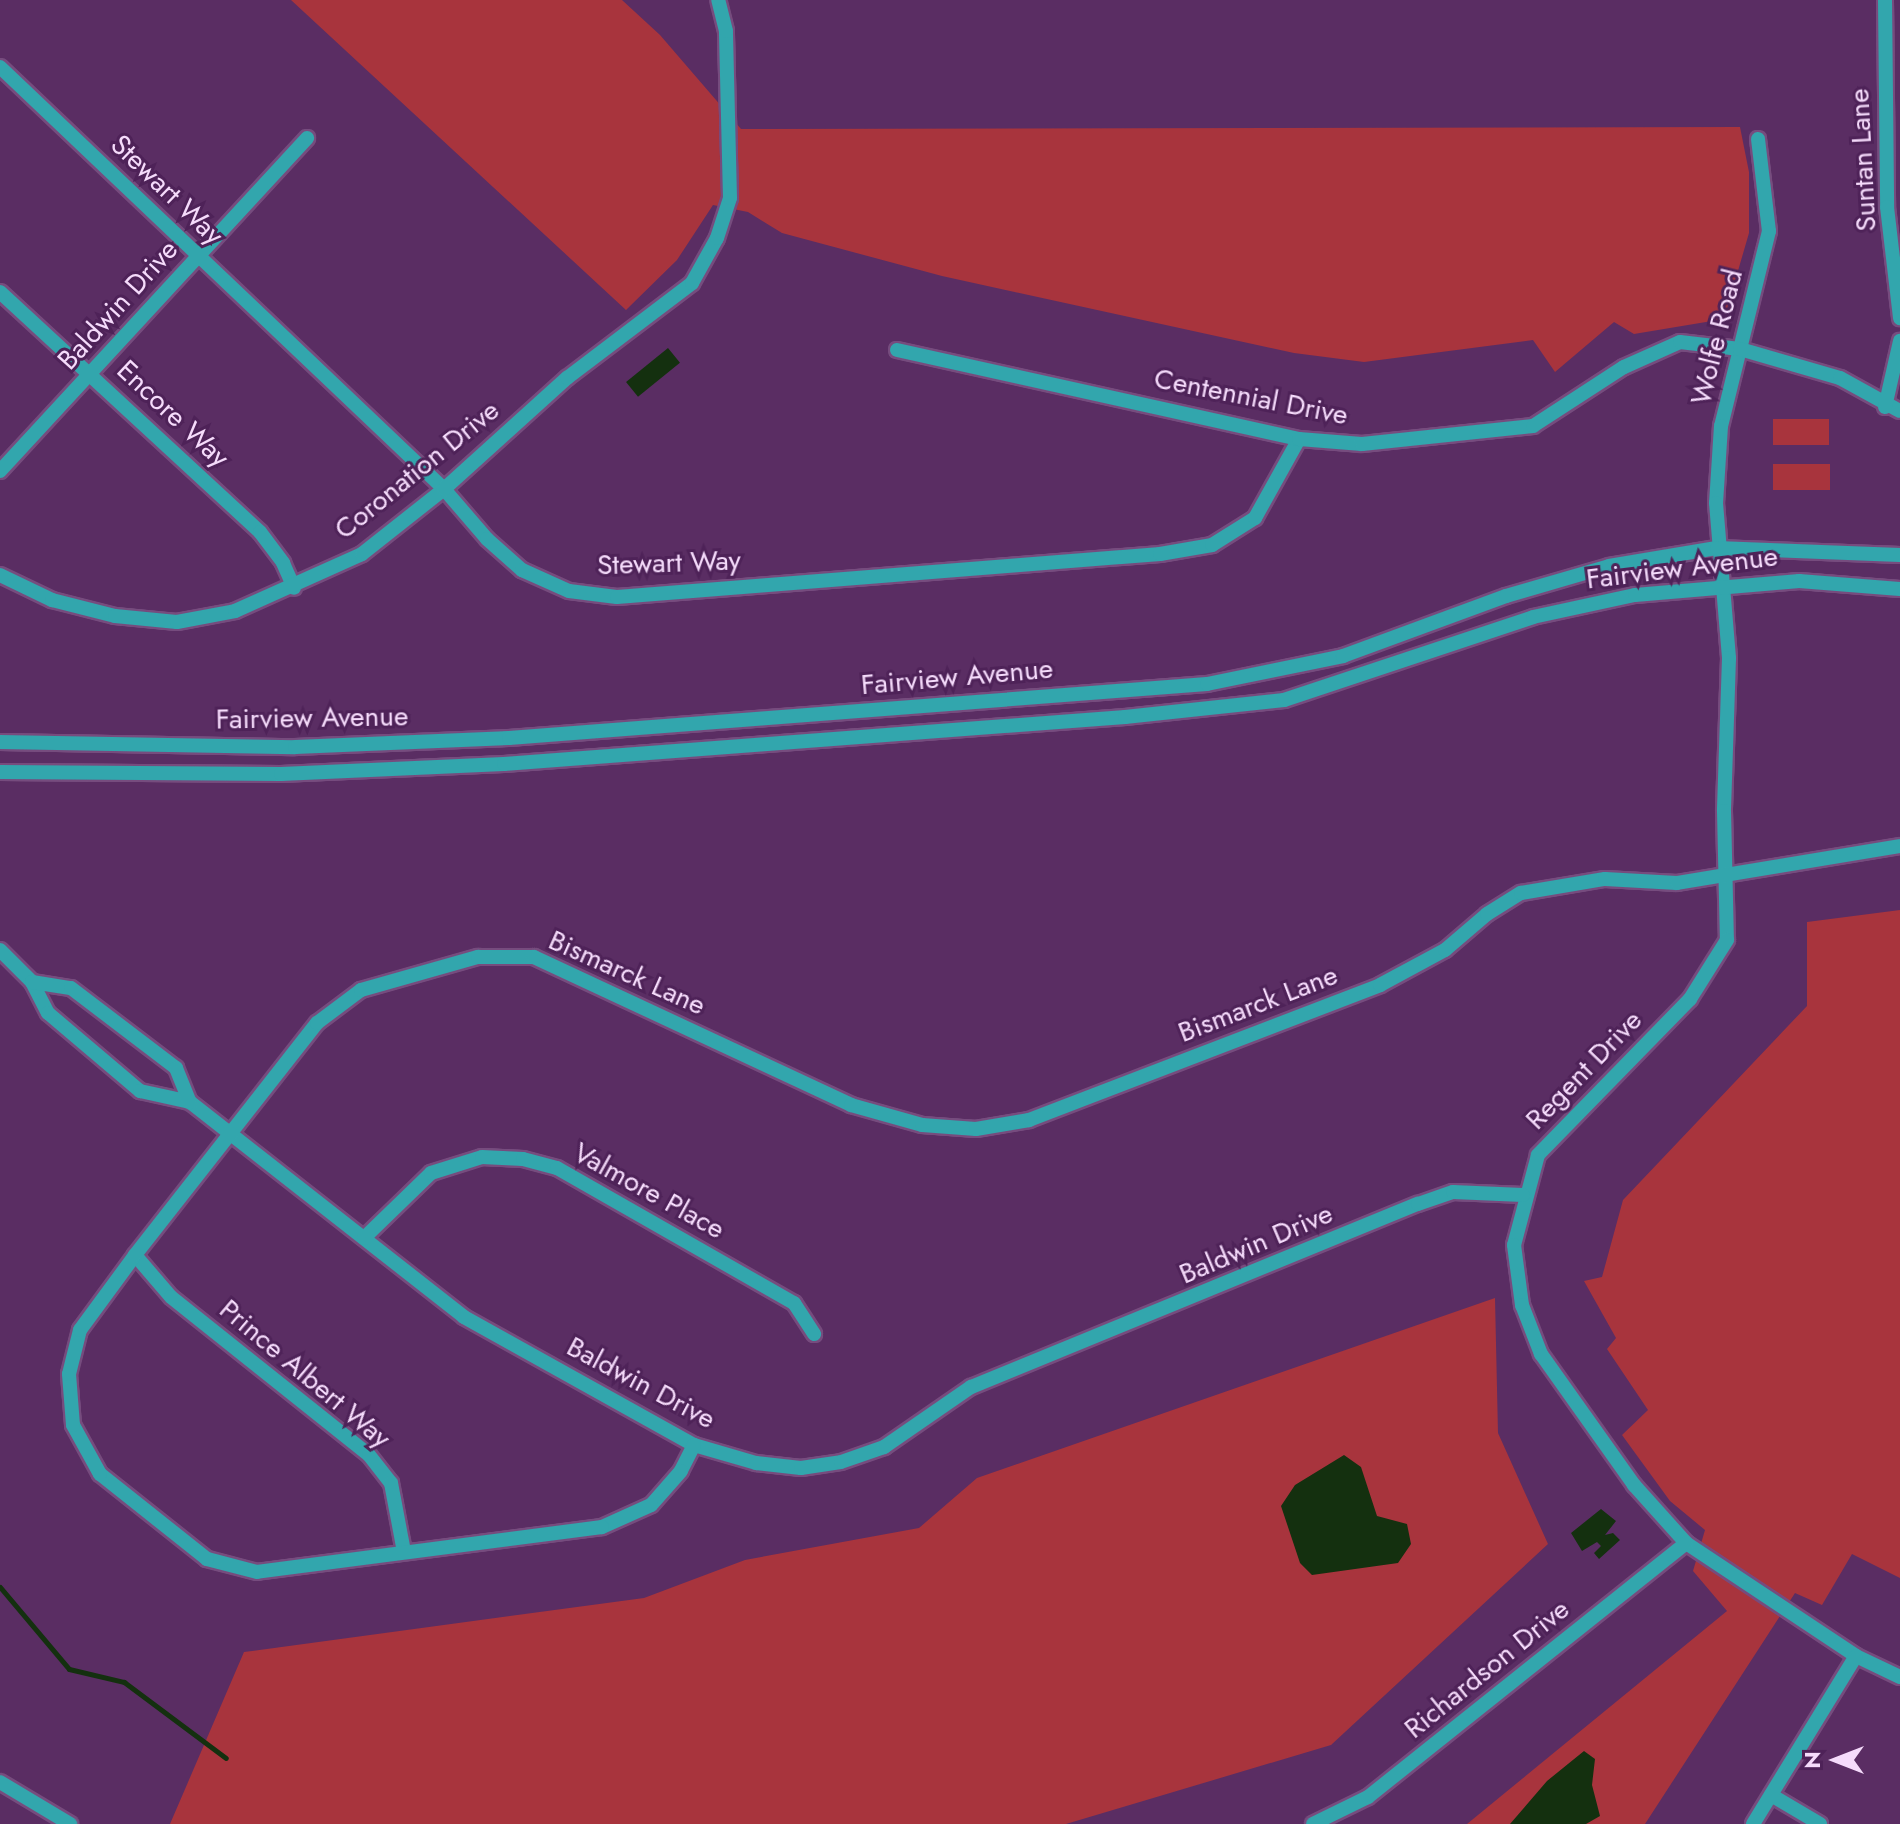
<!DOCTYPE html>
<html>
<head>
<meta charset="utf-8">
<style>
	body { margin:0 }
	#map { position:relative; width:1900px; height:1824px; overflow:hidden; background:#5a2d63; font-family:Jost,sans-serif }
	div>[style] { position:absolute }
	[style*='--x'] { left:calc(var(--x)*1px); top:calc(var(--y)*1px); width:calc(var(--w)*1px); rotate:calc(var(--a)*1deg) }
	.green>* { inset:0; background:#a8343d; transform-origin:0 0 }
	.water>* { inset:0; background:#14300f; transform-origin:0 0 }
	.stream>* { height:5px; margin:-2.5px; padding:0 2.5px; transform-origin:2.5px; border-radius:2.5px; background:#14300f }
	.roads { filter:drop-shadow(2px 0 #764c7e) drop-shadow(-2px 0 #764c7e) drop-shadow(0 2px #764c7e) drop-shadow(0 -2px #764c7e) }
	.minor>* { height:14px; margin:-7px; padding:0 7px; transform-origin:7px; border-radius:7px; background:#32a6ad }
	span { translate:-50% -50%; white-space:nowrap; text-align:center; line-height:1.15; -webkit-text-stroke:6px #4e2258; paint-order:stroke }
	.street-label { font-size:28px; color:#f5dbfb }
	.north { position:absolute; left:1796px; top:1720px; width:80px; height:80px; -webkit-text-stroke:6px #4e2258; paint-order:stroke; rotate:270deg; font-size:22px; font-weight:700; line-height:32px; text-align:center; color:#f5dbfb }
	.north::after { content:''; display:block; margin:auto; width:28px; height:36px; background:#f5dbfb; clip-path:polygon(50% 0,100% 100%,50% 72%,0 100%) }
</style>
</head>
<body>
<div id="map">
	<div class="green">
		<i style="clip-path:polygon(291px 0,622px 0,660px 35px,741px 129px,1740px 127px,1749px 172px,1749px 233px,1724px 319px,1634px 334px,1614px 322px,1555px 372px,1533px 340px,1364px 362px,1294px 353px,942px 276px,782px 233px,748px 212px,713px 205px,677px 260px,626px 310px)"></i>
		<i style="left:1829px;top:419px;width:26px;height:56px;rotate:90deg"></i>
		<i style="left:1830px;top:464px;width:26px;height:57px;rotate:90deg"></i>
		<i style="clip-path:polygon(1900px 910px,1900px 1578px,1852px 1554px,1822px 1605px,1795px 1593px,1645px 1824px,1467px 1824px,1727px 1611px,1693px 1571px,1705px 1530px,1670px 1501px,1622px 1435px,1648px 1410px,1607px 1349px,1616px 1338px,1584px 1281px,1602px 1277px,1623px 1200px,1807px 1006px,1807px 922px)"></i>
		<i style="clip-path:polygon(1495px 1298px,1498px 1433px,1548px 1544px,1331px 1745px,1066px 1824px,170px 1824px,244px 1652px,644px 1598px,745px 1560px,919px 1528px,977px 1478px)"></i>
	</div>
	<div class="water">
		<i style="left:668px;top:348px;width:19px;height:54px;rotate:51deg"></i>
		<i style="clip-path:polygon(1344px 1455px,1361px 1467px,1377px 1516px,1407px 1524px,1411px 1544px,1398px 1563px,1312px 1575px,1300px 1563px,1281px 1506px,1295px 1485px)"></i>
		<i style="clip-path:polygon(1601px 1509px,1616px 1521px,1605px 1535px,1613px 1533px,1620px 1540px,1599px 1559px,1594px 1553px,1601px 1546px,1597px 1542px,1582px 1551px,1571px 1533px)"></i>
		<i style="clip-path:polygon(1584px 1751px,1595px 1759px,1592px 1785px,1600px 1816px,1586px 1824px,1510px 1824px,1547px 1781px)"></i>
	</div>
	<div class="stream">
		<i style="--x:0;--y:1587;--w:107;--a:49.9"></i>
		<i style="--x:69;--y:1669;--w:57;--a:13.3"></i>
		<i style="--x:124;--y:1682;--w:127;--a:36.7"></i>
	</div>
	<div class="roads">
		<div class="minor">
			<i style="--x:1885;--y:0;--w:207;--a:89.4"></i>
			<i style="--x:1887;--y:207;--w:112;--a:83.3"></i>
			<i style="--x:0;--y:67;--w:613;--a:43.54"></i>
			<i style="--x:444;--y:489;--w:66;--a:49.3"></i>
			<i style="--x:487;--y:539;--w:47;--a:41.5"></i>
			<i style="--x:522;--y:570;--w:51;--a:24.1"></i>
			<i style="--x:569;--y:591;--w:48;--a:7.1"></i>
			<i style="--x:617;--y:597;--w:545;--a:-4.53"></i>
			<i style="--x:1160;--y:554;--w:53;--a:-9.8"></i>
			<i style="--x:1212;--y:545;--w:51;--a:-32.1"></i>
			<i style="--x:1255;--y:518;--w:90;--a:-60.9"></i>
			<i style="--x:1758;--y:139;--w:93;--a:83.2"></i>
			<i style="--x:1769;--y:231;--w:201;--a:103.8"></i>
			<i style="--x:1721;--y:426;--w:77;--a:93.7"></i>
			<i style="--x:1716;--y:503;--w:156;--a:85.2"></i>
			<i style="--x:1729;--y:658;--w:153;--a:91.9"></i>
			<i style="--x:1724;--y:811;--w:129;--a:88.7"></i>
			<i style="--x:1727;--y:940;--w:70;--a:122.1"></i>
			<i style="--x:1690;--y:999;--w:218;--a:134.3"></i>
			<i style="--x:1538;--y:1155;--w:93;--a:104.9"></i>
			<i style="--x:1514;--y:1245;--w:61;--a:82.4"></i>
			<i style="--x:1522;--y:1305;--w:53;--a:68.8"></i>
			<i style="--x:1541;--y:1354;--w:161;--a:54.6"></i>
			<i style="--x:1634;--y:1485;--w:78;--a:48.1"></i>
			<i style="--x:1686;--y:1543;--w:204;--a:33.6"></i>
			<i style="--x:1856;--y:1656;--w:49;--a:25.5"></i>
			<i style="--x:0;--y:292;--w:354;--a:42.7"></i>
			<i style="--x:260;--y:532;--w:39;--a:53"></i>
			<i style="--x:283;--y:563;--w:27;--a:66"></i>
			<i style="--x:897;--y:350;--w:412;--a:12.5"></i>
			<i style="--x:1299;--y:439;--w:63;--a:4.5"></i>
			<i style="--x:1362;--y:444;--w:172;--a:-6"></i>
			<i style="--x:1533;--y:426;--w:108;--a:-33"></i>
			<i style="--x:1624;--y:367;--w:61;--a:-24.1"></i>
			<i style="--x:1680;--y:342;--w:60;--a:6.7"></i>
			<i style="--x:1740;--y:349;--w:104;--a:16.2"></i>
			<i style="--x:1840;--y:378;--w:68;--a:28.8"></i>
			<i style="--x:1885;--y:407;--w:68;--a:-77.2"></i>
			<i style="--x:0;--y:471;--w:453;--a:-47.3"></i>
			<i style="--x:0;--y:575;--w:58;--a:25.7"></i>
			<i style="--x:52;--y:600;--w:65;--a:14.3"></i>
			<i style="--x:115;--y:616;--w:62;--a:5.5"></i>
			<i style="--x:177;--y:622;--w:59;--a:-10.7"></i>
			<i style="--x:235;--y:611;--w:139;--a:-24.2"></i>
			<i style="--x:362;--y:554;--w:105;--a:-38.4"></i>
			<i style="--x:444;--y:489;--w:166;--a:-42.1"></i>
			<i style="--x:567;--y:378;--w:157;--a:-37.2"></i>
			<i style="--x:692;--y:283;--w:51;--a:-60.9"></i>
			<i style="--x:717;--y:238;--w:42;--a:-72"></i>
			<i style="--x:730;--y:198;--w:167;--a:-91.4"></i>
			<i style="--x:726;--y:31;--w:32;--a:-104"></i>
			<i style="--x:0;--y:742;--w:295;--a:1"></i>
			<i style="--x:295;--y:747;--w:214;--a:-2.4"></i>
			<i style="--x:509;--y:738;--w:700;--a:-4.42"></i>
			<i style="--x:1207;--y:684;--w:139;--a:-11.6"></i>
			<i style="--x:1343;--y:656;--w:174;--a:-20.2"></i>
			<i style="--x:1506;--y:596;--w:107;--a:-16.2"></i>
			<i style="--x:1609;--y:566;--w:109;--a:-9.5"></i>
			<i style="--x:1717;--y:548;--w:183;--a:2.2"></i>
			<i style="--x:0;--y:772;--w:281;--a:0.4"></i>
			<i style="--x:281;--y:774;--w:223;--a:-2.6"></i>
			<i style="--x:504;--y:764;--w:623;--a:-4.33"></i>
			<i style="--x:1125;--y:717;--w:160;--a:-6.1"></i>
			<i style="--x:1284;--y:700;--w:262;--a:-18.4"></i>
			<i style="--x:1533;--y:617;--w:104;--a:-12.2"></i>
			<i style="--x:1635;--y:595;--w:165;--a:-4.9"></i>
			<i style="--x:1799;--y:581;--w:101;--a:4.5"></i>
			<i style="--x:0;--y:950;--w:45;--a:45"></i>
			<i style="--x:32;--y:982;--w:35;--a:63"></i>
			<i style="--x:48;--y:1013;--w:121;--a:40.3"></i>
			<i style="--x:140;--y:1091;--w:51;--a:12.4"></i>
			<i style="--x:190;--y:1102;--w:348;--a:38.1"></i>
			<i style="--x:464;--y:1317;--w:263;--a:29.1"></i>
			<i style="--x:694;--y:1445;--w:65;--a:16.2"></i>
			<i style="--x:756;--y:1463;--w:45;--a:6.3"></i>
			<i style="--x:801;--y:1468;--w:40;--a:-8.5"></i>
			<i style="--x:841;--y:1462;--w:46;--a:-19.2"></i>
			<i style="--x:884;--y:1447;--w:106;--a:-34.6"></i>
			<i style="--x:971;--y:1387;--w:483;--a:-22.3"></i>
			<i style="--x:1418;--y:1204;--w:37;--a:-19"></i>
			<i style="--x:1453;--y:1192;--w:70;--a:2.5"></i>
			<i style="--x:32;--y:982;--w:39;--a:9"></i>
			<i style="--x:71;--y:988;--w:132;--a:37.3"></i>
			<i style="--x:176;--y:1068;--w:37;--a:68"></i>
			<i style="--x:364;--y:1238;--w:93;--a:-44.1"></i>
			<i style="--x:431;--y:1173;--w:53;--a:-17.4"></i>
			<i style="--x:482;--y:1157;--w:41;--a:2.8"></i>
			<i style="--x:523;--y:1159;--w:35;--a:15"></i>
			<i style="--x:557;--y:1168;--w:273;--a:29.7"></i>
			<i style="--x:794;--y:1303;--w:37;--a:57"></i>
			<i style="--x:135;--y:1255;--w:55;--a:49.4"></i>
			<i style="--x:171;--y:1297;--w:253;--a:38.6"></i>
			<i style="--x:369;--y:1455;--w:36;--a:52"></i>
			<i style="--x:391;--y:1483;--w:70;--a:79.3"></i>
			<i style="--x:694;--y:1445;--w:29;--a:117"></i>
			<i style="--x:681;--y:1471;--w:45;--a:131.4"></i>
			<i style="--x:651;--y:1505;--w:54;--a:155.8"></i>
			<i style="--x:602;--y:1527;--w:348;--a:172.6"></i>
			<i style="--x:257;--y:1572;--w:52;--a:-165.4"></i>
			<i style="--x:207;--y:1559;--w:137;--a:-141.5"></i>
			<i style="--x:100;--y:1474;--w:56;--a:-118.9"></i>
			<i style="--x:73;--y:1425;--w:51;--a:-94.5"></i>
			<i style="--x:69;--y:1374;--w:45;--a:-76"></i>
			<i style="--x:80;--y:1330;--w:93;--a:-53.7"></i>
			<i style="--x:135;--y:1255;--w:295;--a:-51.9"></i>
			<i style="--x:317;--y:1023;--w:55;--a:-36.9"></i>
			<i style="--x:361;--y:990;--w:122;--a:-15.8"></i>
			<i style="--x:478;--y:957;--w:56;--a:0"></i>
			<i style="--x:534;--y:957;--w:350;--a:25"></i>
			<i style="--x:851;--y:1105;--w:74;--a:15.7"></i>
			<i style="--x:922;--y:1125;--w:54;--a:4.2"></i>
			<i style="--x:976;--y:1129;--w:54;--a:-9.6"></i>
			<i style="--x:1029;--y:1120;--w:376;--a:-21"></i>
			<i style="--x:1380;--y:985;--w:74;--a:-28.3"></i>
			<i style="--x:1445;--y:950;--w:55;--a:-40.6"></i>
			<i style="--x:1487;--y:914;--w:40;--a:-32"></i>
			<i style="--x:1521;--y:893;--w:85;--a:-9.5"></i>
			<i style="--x:1605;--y:879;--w:72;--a:3.2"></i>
			<i style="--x:1677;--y:883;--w:226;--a:-9.4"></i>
			<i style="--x:0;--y:1782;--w:82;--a:31"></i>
			<i style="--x:1771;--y:1795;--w:57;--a:30.6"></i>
			<i style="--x:1313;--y:1824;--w:61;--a:-26.1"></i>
			<i style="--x:1368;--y:1797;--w:407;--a:-38.6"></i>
			<i style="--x:1753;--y:1824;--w:197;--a:-58.5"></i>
		</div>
	</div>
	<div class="street-label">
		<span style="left:1863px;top:160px;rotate:-93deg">Suntan Lane</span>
		<span style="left:167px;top:190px;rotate:44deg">Stewart Way</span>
		<span style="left:118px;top:305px;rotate:-48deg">Baldwin Drive</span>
		<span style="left:1717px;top:337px;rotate:-76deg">Wolfe Road</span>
		<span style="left:1251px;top:397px;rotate:11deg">Centennial Drive</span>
		<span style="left:173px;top:414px;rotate:43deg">Encore Way</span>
		<span style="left:417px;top:470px;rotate:-39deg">Coronation Drive</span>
		<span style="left:669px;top:563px;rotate:-2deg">Stewart Way</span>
		<span style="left:1682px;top:568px;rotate:-7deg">Fairview Avenue</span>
		<span style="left:957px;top:677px;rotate:-5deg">Fairview Avenue</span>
		<span style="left:312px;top:718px;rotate:-1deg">Fairview Avenue</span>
		<span style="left:627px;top:973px;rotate:24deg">Bismarck Lane</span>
		<span style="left:1258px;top:1004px;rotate:-21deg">Bismarck Lane</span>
		<span style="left:1584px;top:1070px;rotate:-46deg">Regent Drive</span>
		<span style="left:649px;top:1191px;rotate:29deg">Valmore Place</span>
		<span style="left:1256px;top:1244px;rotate:-23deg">Baldwin Drive</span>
		<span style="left:305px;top:1374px;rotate:40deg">Prince Albert Way</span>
		<span style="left:641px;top:1383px;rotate:28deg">Baldwin Drive</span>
		<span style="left:1487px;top:1669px;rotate:-39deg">Richardson Drive</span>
	</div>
	<div class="north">N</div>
</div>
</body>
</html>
